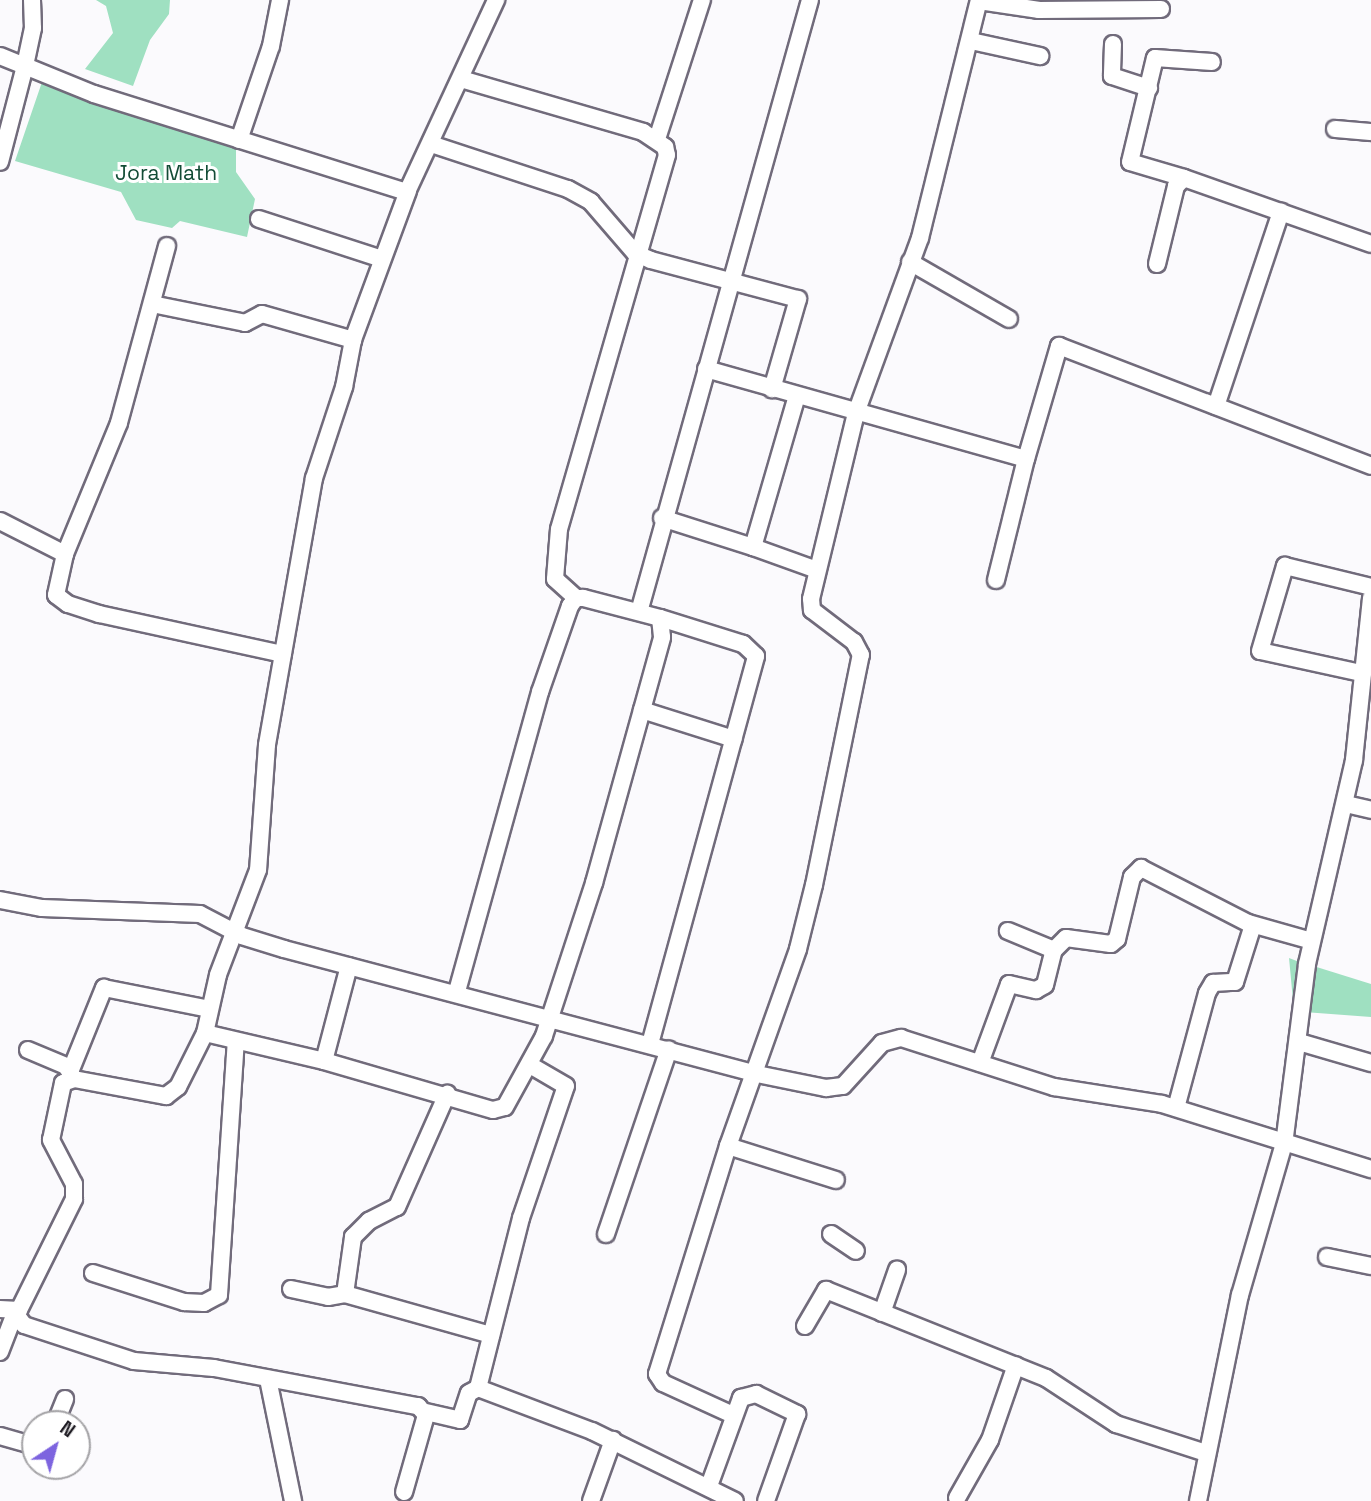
<!DOCTYPE html>
<html>
<head>
<meta charset="utf-8">
<style>
	body { margin:0 }
	#map { position:relative; width:1371px; height:1501px; overflow:hidden; background:#fbfafd; font-family:"Space Grotesk",sans-serif }
	div>[style] { position:absolute }
	[style*='--x'] { left:calc(var(--x)*1px); top:calc(var(--y)*1px); width:calc(var(--w)*1px); rotate:calc(var(--a)*1deg) }
	.green>* { inset:0; background:#9fe0c1 }
	.roads { filter:drop-shadow(2px 0 #716b7b) drop-shadow(-2px 0 #716b7b) drop-shadow(0 2px #716b7b) drop-shadow(0 -2px #716b7b) }
	.street>* { height:16px; margin:-8px; padding:0 8px; transform-origin:8px; border-radius:8px; background:#fff }
	span { translate:-50% -50%; white-space:nowrap; text-align:center; line-height:1.15; -webkit-text-stroke:6px #fff; paint-order:stroke }
	.park-label { font-size:21px; color:#134c36 }
	.north { position:absolute; left:21px; top:1410px; width:70px; height:70px; box-sizing:border-box; background:#fff; border:2px solid #a5a4a7; border-radius:50%; rotate:36deg; font-size:19px; font-weight:700; line-height:28px; text-align:center; color:#1f1c23 }
	.north::after { content:''; display:block; margin:auto; width:24px; height:32px; background:#7d64df; clip-path:polygon(50% 0,100% 100%,50% 72%,0 100%) }
</style>
</head>
<body>
<div id="map">
	<div class="green">
		<i style="clip-path:polygon(96px 0,170px 0,169px 14px,150px 40px,133px 86px,85px 69px,113px 33px,106px 6px)"></i>
		<i style="clip-path:polygon(42px 82px,236px 146px,236px 172px,255px 199px,247px 237px,180px 221px,172px 228px,136px 220px,121px 192px,15px 161px)"></i>
		<i style="clip-path:polygon(1289px 958px,1302px 963px,1294px 1011px)"></i>
		<i style="clip-path:polygon(1307px 964px,1371px 984px,1371px 1017px,1304px 1012px)"></i>
	</div>
	<div class="roads">
		<div class="street">
			<i style="--x:32;--y:0;--w:28;--a:88"></i>
			<i style="--x:33;--y:28;--w:39;--a:102"></i>
			<i style="--x:25;--y:66;--w:74;--a:22.1"></i>
			<i style="--x:94;--y:94;--w:328;--a:17.4"></i>
			<i style="--x:407;--y:192;--w:212;--a:-65.1"></i>
			<i style="--x:979;--y:1;--w:61;--a:8.5"></i>
			<i style="--x:1039;--y:10;--w:122;--a:-0.5"></i>
			<i style="--x:971;--y:41;--w:71;--a:12.3"></i>
			<i style="--x:1113;--y:44;--w:32;--a:92"></i>
			<i style="--x:1112;--y:76;--w:39;--a:18"></i>
			<i style="--x:0;--y:56;--w:27;--a:22"></i>
			<i style="--x:25;--y:66;--w:99;--a:104.6"></i>
			<i style="--x:461;--y:79;--w:190;--a:16.2"></i>
			<i style="--x:643;--y:132;--w:27;--a:34"></i>
			<i style="--x:665;--y:147;--w:8;--a:76"></i>
			<i style="--x:667;--y:155;--w:389;--a:106.1"></i>
			<i style="--x:559;--y:529;--w:50;--a:94.6"></i>
			<i style="--x:555;--y:579;--w:28;--a:42"></i>
			<i style="--x:1335;--y:129;--w:36;--a:5"></i>
			<i style="--x:657;--y:139;--w:146;--a:-72.1"></i>
			<i style="--x:239;--y:140;--w:99;--a:-71.2"></i>
			<i style="--x:271;--y:46;--w:47;--a:-78.9"></i>
			<i style="--x:431;--y:144;--w:144;--a:18.2"></i>
			<i style="--x:568;--y:189;--w:26;--a:29"></i>
			<i style="--x:591;--y:202;--w:67;--a:49.2"></i>
			<i style="--x:635;--y:253;--w:17;--a:24"></i>
			<i style="--x:651;--y:260;--w:152;--a:14.9"></i>
			<i style="--x:798;--y:299;--w:94;--a:106.1"></i>
			<i style="--x:1184;--y:178;--w:56;--a:-163.5"></i>
			<i style="--x:1130;--y:162;--w:107;--a:-76.5"></i>
			<i style="--x:1155;--y:58;--w:57;--a:4"></i>
			<i style="--x:408;--y:191;--w:159;--a:110.3"></i>
			<i style="--x:353;--y:340;--w:48;--a:100.8"></i>
			<i style="--x:344;--y:387;--w:96;--a:108.2"></i>
			<i style="--x:314;--y:478;--w:271;--a:100"></i>
			<i style="--x:267;--y:745;--w:125;--a:94.1"></i>
			<i style="--x:258;--y:870;--w:112;--a:110.9"></i>
			<i style="--x:218;--y:975;--w:59;--a:102.6"></i>
			<i style="--x:205;--y:1033;--w:122;--a:13.2"></i>
			<i style="--x:324;--y:1061;--w:176;--a:16.2"></i>
			<i style="--x:493;--y:1110;--w:12;--a:-14"></i>
			<i style="--x:505;--y:1107;--w:81;--a:-61.2"></i>
			<i style="--x:544;--y:1036;--w:161;--a:-71.9"></i>
			<i style="--x:594;--y:883;--w:255;--a:-74.5"></i>
			<i style="--x:662;--y:637;--w:19;--a:-96"></i>
			<i style="--x:660;--y:618;--w:80;--a:-165.4"></i>
			<i style="--x:583;--y:598;--w:7;--a:180"></i>
			<i style="--x:576;--y:598;--w:10;--a:127"></i>
			<i style="--x:570;--y:606;--w:91;--a:109.2"></i>
			<i style="--x:540;--y:692;--w:313;--a:105.5"></i>
			<i style="--x:259;--y:219;--w:129;--a:18"></i>
			<i style="--x:167;--y:246;--w:183;--a:105.2"></i>
			<i style="--x:119;--y:423;--w:142;--a:112.4"></i>
			<i style="--x:65;--y:554;--w:42;--a:102.4"></i>
			<i style="--x:56;--y:595;--w:15;--a:37"></i>
			<i style="--x:68;--y:604;--w:33;--a:18"></i>
			<i style="--x:99;--y:614;--w:188;--a:12.3"></i>
			<i style="--x:910;--y:262;--w:114;--a:29.9"></i>
			<i style="--x:1157;--y:264;--w:80;--a:-76.3"></i>
			<i style="--x:1176;--y:186;--w:11;--a:-45"></i>
			<i style="--x:1184;--y:178;--w:198;--a:19.4"></i>
			<i style="--x:152;--y:304;--w:95;--a:11.5"></i>
			<i style="--x:245;--y:323;--w:19;--a:-28"></i>
			<i style="--x:262;--y:314;--w:95;--a:15.9"></i>
			<i style="--x:706;--y:369;--w:332;--a:15.7"></i>
			<i style="--x:1026;--y:459;--w:118;--a:-73.7"></i>
			<i style="--x:1059;--y:346;--w:334;--a:21"></i>
			<i style="--x:1216;--y:406;--w:205;--a:-71.5"></i>
			<i style="--x:662;--y:518;--w:96;--a:17.7"></i>
			<i style="--x:753;--y:547;--w:157;--a:-73.8"></i>
			<i style="--x:0;--y:521;--w:73;--a:26.9"></i>
			<i style="--x:753;--y:547;--w:68;--a:19.8"></i>
			<i style="--x:996;--y:580;--w:125;--a:-76.1"></i>
			<i style="--x:639;--y:612;--w:635;--a:-74.39"></i>
			<i style="--x:1361;--y:673;--w:103;--a:-167.7"></i>
			<i style="--x:1260;--y:651;--w:89;--a:-73.6"></i>
			<i style="--x:1285;--y:566;--w:89;--a:13.7"></i>
			<i style="--x:642;--y:710;--w:96;--a:17.5"></i>
			<i style="--x:1346;--y:804;--w:26;--a:13"></i>
			<i style="--x:0;--y:900;--w:43;--a:10.8"></i>
			<i style="--x:42;--y:908;--w:158;--a:2.2"></i>
			<i style="--x:200;--y:914;--w:47;--a:27.6"></i>
			<i style="--x:242;--y:936;--w:44;--a:17.2"></i>
			<i style="--x:284;--y:949;--w:484;--a:14.8"></i>
			<i style="--x:752;--y:1073;--w:76;--a:11.5"></i>
			<i style="--x:826;--y:1088;--w:17;--a:-7"></i>
			<i style="--x:843;--y:1086;--w:58;--a:-47.8"></i>
			<i style="--x:882;--y:1043;--w:20;--a:-15"></i>
			<i style="--x:901;--y:1038;--w:161;--a:17.8"></i>
			<i style="--x:1054;--y:1087;--w:109;--a:8.9"></i>
			<i style="--x:1162;--y:1104;--w:219;--a:17.3"></i>
			<i style="--x:1054;--y:950;--w:17;--a:-45"></i>
			<i style="--x:1066;--y:938;--w:45;--a:7.6"></i>
			<i style="--x:1111;--y:944;--w:8;--a:-40"></i>
			<i style="--x:1117;--y:939;--w:64;--a:-76.4"></i>
			<i style="--x:1132;--y:877;--w:13;--a:-45"></i>
			<i style="--x:1141;--y:868;--w:120;--a:27.2"></i>
			<i style="--x:1248;--y:923;--w:66;--a:15.7"></i>
			<i style="--x:1299;--y:1042;--w:75;--a:16.3"></i>
			<i style="--x:650;--y:1044;--w:402;--a:-74.7"></i>
			<i style="--x:756;--y:656;--w:18;--a:-137"></i>
			<i style="--x:743;--y:644;--w:87;--a:-162.6"></i>
			<i style="--x:28;--y:1050;--w:41;--a:22.8"></i>
			<i style="--x:66;--y:1066;--w:15;--a:58"></i>
			<i style="--x:324;--y:1061;--w:98;--a:-75.3"></i>
			<i style="--x:980;--y:1063;--w:84;--a:-69.8"></i>
			<i style="--x:1009;--y:984;--w:28;--a:13"></i>
			<i style="--x:1036;--y:990;--w:10;--a:-29"></i>
			<i style="--x:1045;--y:985;--w:36;--a:-76"></i>
			<i style="--x:1054;--y:950;--w:50;--a:-157.6"></i>
			<i style="--x:70;--y:1072;--w:91;--a:-68"></i>
			<i style="--x:104;--y:988;--w:107;--a:11.3"></i>
			<i style="--x:1176;--y:1108;--w:119;--a:-74.9"></i>
			<i style="--x:1207;--y:993;--w:12;--a:-59"></i>
			<i style="--x:1213;--y:983;--w:22;--a:-3"></i>
			<i style="--x:1235;--y:982;--w:60;--a:-72.5"></i>
			<i style="--x:728;--y:1146;--w:113;--a:17.5"></i>
			<i style="--x:606;--y:1234;--w:195;--a:-71.2"></i>
			<i style="--x:831;--y:1234;--w:30;--a:34"></i>
			<i style="--x:1327;--y:1257;--w:45;--a:11.6"></i>
			<i style="--x:93;--y:1273;--w:96;--a:17.7"></i>
			<i style="--x:184;--y:1302;--w:20;--a:3"></i>
			<i style="--x:204;--y:1303;--w:17;--a:-28"></i>
			<i style="--x:219;--y:1295;--w:254;--a:-86.2"></i>
			<i style="--x:291;--y:1289;--w:38;--a:12"></i>
			<i style="--x:328;--y:1297;--w:17;--a:-10"></i>
			<i style="--x:345;--y:1294;--w:152;--a:15.7"></i>
			<i style="--x:345;--y:1294;--w:58;--a:-82"></i>
			<i style="--x:353;--y:1237;--w:23;--a:-45"></i>
			<i style="--x:369;--y:1221;--w:31;--a:-27"></i>
			<i style="--x:397;--y:1207;--w:124;--a:-66.1"></i>
			<i style="--x:0;--y:1309;--w:19;--a:3"></i>
			<i style="--x:19;--y:1310;--w:124;--a:-63.6"></i>
			<i style="--x:74;--y:1199;--w:15;--a:-90"></i>
			<i style="--x:74;--y:1184;--w:50;--a:-117.6"></i>
			<i style="--x:51;--y:1140;--w:58;--a:-78.1"></i>
			<i style="--x:63;--y:1083;--w:12;--a:-20"></i>
			<i style="--x:74;--y:1079;--w:94;--a:10.5"></i>
			<i style="--x:166;--y:1096;--w:15;--a:-37"></i>
			<i style="--x:178;--y:1087;--w:60;--a:-63.4"></i>
			<i style="--x:15;--y:1313;--w:15;--a:53"></i>
			<i style="--x:24;--y:1325;--w:116;--a:18.1"></i>
			<i style="--x:134;--y:1361;--w:80;--a:5"></i>
			<i style="--x:214;--y:1368;--w:208;--a:10.6"></i>
			<i style="--x:418;--y:1406;--w:12;--a:48"></i>
			<i style="--x:426;--y:1415;--w:80;--a:105.9"></i>
			<i style="--x:882;--y:1313;--w:46;--a:-70.8"></i>
			<i style="--x:805;--y:1326;--w:42;--a:-59.7"></i>
			<i style="--x:826;--y:1290;--w:237;--a:21.8"></i>
			<i style="--x:1046;--y:1378;--w:84;--a:33.3"></i>
			<i style="--x:1116;--y:1424;--w:95;--a:17.9"></i>
			<i style="--x:0;--y:1352;--w:42;--a:-69"></i>
			<i style="--x:268;--y:1379;--w:125;--a:78.4"></i>
			<i style="--x:478;--y:1388;--w:175;--a:-75.8"></i>
			<i style="--x:521;--y:1218;--w:139;--a:-71.2"></i>
			<i style="--x:566;--y:1086;--w:42;--a:-149.7"></i>
			<i style="--x:426;--y:1412;--w:35;--a:13"></i>
			<i style="--x:460;--y:1420;--w:28;--a:-72"></i>
			<i style="--x:469;--y:1393;--w:10;--a:-29"></i>
			<i style="--x:478;--y:1388;--w:122;--a:20.7"></i>
			<i style="--x:592;--y:1431;--w:159;--a:26.1"></i>
			<i style="--x:733;--y:1415;--w:77;--a:-155.4"></i>
			<i style="--x:663;--y:1383;--w:11;--a:-124"></i>
			<i style="--x:657;--y:1374;--w:239;--a:-72.7"></i>
			<i style="--x:728;--y:1146;--w:209;--a:-70.4"></i>
			<i style="--x:798;--y:949;--w:66;--a:-76"></i>
			<i style="--x:814;--y:885;--w:235;--a:-78.5"></i>
			<i style="--x:861;--y:655;--w:15;--a:-118"></i>
			<i style="--x:854;--y:642;--w:53;--a:-142.7"></i>
			<i style="--x:812;--y:610;--w:11;--a:-95"></i>
			<i style="--x:811;--y:599;--w:191;--a:-76.4"></i>
			<i style="--x:856;--y:413;--w:186;--a:-69.9"></i>
			<i style="--x:920;--y:238;--w:245;--a:-76.1"></i>
			<i style="--x:55;--y:1424;--w:27;--a:-68"></i>
			<i style="--x:0;--y:1436;--w:36;--a:16"></i>
			<i style="--x:709;--y:1486;--w:94;--a:-70"></i>
			<i style="--x:741;--y:1398;--w:16;--a:-15"></i>
			<i style="--x:756;--y:1394;--w:46;--a:26"></i>
			<i style="--x:797;--y:1414;--w:92;--a:109.6"></i>
			<i style="--x:957;--y:1498;--w:67;--a:-60.4"></i>
			<i style="--x:990;--y:1440;--w:79;--a:-70.9"></i>
			<i style="--x:591;--y:1501;--w:65;--a:-70.2"></i>
			<i style="--x:1198;--y:1501;--w:210;--a:-78.5"></i>
			<i style="--x:1240;--y:1295;--w:157;--a:-73.8"></i>
			<i style="--x:1284;--y:1144;--w:181;--a:-82.7"></i>
			<i style="--x:1307;--y:964;--w:209;--a:-77"></i>
			<i style="--x:1354;--y:760;--w:163;--a:-84"></i>
		</div>
	</div>
	<div class="park-label">
		<span style="left:166px;top:173px">Jora Math</span>
	</div>
	<div class="north">N</div>
</div>
</body>
</html>
